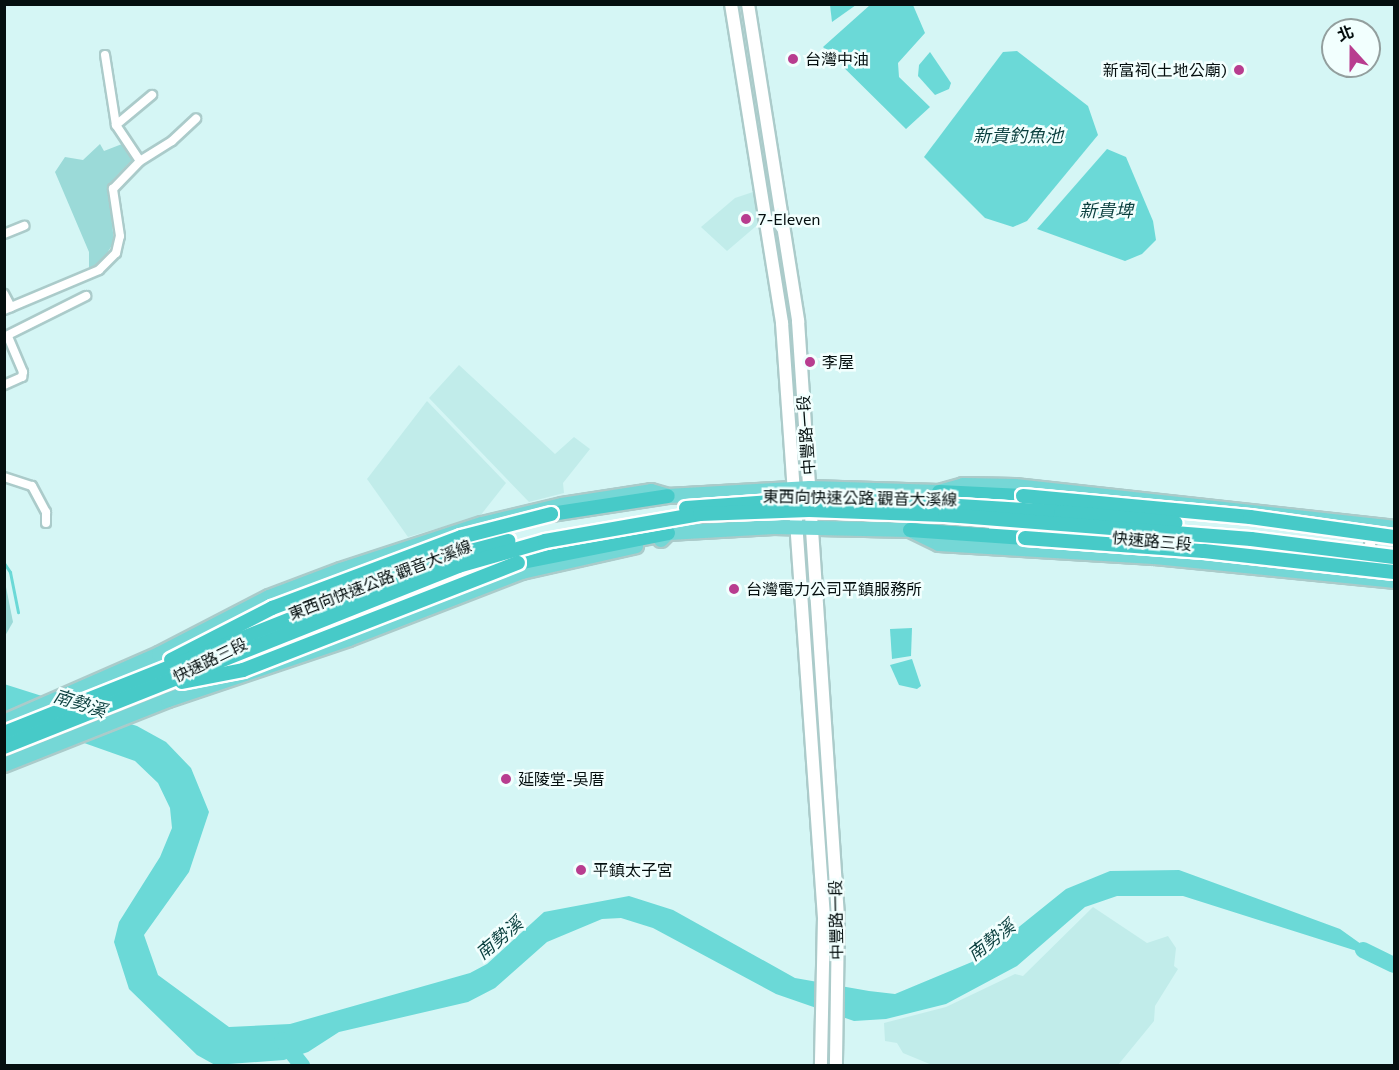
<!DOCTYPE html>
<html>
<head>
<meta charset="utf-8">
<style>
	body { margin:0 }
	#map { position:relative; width:1399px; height:1070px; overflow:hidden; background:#d5f6f5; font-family:Commissioner,"Noto Sans TC",sans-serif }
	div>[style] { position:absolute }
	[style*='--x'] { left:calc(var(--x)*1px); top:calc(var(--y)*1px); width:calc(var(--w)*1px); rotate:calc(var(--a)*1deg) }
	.built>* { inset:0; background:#c1ecea }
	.green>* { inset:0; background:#9bdad8 }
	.water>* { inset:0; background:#6bd9d7 }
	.stream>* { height:3px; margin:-1.5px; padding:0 1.5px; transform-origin:1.5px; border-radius:1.5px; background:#6bd9d7 }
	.river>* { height:16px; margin:-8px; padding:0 8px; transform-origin:8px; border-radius:8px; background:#6bd9d7 }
	.roads { filter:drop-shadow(2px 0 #abcbca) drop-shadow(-2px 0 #abcbca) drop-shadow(0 2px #abcbca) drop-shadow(0 -2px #abcbca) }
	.minor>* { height:8px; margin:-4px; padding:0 4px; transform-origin:4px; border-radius:4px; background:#fff }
	.tertiary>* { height:10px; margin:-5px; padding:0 5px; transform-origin:5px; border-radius:5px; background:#fff }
	.secondary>* { height:12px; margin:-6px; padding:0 6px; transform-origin:6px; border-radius:6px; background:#fff }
	.primary>* { height:14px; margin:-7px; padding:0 7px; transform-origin:7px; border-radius:7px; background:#75d7d6 }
	.trunk>* { height:14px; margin:-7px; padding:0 7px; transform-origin:7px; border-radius:7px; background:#47cac8 }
	.bridges { filter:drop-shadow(2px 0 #fff) drop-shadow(-2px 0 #fff) drop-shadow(0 2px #fff) drop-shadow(0 -2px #fff) }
	.trunk-bridge>* { height:14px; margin:-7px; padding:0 7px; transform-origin:7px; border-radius:7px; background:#47cac8 }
	.dots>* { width:16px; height:16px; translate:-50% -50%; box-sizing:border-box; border:3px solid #f2fffe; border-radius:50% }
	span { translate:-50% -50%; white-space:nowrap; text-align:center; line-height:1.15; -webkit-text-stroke:5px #f2fffe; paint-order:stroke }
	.poi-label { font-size:16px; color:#050f0f }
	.left { translate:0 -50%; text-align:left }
	.right { translate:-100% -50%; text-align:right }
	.street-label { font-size:16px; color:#050f0f }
	.water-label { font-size:18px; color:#0a3f3e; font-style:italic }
	.frame { position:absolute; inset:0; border:6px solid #050f0f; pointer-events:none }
	.north { position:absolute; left:1321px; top:18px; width:60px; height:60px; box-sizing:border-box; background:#f2fffe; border:2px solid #939f9e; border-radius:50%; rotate:339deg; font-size:16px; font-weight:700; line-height:24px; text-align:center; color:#050f0f }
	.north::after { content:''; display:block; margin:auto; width:21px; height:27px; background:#b83d8f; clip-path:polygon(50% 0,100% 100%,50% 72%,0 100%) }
</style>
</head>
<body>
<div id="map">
	<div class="built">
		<i style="clip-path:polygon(756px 191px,762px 221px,727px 251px,701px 227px,735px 198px)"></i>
		<i style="clip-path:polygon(459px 365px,555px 454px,574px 437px,590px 449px,563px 483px,564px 493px,529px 502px,429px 398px)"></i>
		<i style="clip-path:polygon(427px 401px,506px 483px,480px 516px,408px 537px,367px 479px)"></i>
		<i style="clip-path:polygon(1093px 907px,1147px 943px,1168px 936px,1176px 948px,1174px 966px,1178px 969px,1155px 1006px,1154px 1021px,1118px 1065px,932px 1065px,903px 1053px,897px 1043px,885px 1041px,884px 1023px,946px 1007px,1015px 974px,1023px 976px)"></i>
	</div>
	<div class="green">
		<i style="clip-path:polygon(100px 144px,104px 151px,122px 144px,134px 158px,108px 185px,114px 242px,101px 263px,89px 270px,89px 252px,55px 172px,65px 157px,83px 160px)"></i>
		<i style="clip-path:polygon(4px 577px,13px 622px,5px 636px,4px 636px)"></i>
	</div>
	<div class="water">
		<i style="clip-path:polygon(830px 5px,830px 4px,856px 5px,832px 22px)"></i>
		<i style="clip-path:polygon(870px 5px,913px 5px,925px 33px,898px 63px,899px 77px,930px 107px,906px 129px,823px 47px)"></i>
		<i style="clip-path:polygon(1017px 51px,1088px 106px,1098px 135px,1027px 221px,1013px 227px,985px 218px,924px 157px,1003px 52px)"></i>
		<i style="clip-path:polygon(930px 52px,951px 83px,949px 89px,935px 95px,918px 76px,919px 65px)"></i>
		<i style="clip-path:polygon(1107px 149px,1126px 157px,1153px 221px,1156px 240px,1142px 254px,1125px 261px,1037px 229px)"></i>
		<i style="clip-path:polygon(912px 628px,911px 656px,892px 659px,890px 629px)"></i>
		<i style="clip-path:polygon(912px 659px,921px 686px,917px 689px,899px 685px,890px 665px)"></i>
		<i style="clip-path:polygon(4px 684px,137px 726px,166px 742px,191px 768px,209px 812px,189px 872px,144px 935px,158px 975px,229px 1027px,290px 1024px,470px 973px,487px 964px,544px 912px,629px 896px,673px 910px,795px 978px,869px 991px,895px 994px,979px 959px,1066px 889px,1110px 871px,1179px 870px,1340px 929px,1382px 959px,1183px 896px,1117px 896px,1085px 907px,1017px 966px,946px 1004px,886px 1019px,854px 1021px,776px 994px,653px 928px,621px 918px,602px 919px,547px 942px,495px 988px,468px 1002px,339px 1032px,308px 1052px,284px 1060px,215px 1065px,197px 1055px,129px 989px,114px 942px,119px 922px,160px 857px,172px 828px,170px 808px,158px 783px,135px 761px,5px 715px)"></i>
	</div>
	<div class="stream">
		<i style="--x:4;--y:563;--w:11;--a:56"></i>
		<i style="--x:10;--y:572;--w:41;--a:78.7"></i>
	</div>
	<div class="river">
		<i style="--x:1363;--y:950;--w:34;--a:26"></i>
		<i style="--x:282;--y:1040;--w:33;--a:52"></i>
	</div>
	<div class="roads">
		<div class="minor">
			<i style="--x:105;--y:55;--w:71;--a:81.1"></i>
			<i style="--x:116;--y:125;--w:43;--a:56.3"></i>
			<i style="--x:116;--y:125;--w:47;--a:-39.8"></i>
			<i style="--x:4;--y:234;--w:22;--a:-22"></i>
			<i style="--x:4;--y:294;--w:15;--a:62"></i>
			<i style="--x:4;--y:310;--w:103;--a:-22.8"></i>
			<i style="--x:99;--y:270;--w:24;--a:-45"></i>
			<i style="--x:116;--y:253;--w:17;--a:-77"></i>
			<i style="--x:120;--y:236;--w:48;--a:-98.5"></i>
			<i style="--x:113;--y:189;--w:39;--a:-46"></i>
			<i style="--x:140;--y:161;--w:38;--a:-32"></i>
			<i style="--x:172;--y:141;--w:33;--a:-43"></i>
			<i style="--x:4;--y:337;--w:92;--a:-26.6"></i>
			<i style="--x:4;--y:385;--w:20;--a:-24"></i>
			<i style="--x:22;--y:377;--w:5;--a:-79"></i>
			<i style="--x:23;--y:372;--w:39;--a:-113"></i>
			<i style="--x:4;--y:477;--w:29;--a:18"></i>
			<i style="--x:32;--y:486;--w:30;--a:62"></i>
			<i style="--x:46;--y:512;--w:11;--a:90"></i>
		</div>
		<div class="tertiary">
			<i style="--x:994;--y:529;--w:152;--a:3"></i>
			<i style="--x:1164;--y:539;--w:174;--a:5.6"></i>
			<i style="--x:1376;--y:561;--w:18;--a:9"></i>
			<i style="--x:1366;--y:576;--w:47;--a:-82.7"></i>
			<i style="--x:254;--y:624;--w:48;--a:-23.4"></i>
			<i style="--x:219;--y:671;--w:329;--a:-21.2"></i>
			<i style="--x:526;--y:552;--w:97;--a:-10.7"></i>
		</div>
		<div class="secondary">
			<i style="--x:731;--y:4;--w:323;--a:80.9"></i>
			<i style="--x:782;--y:323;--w:596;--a:85.96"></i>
			<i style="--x:824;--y:918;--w:148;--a:91.2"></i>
			<i style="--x:748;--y:4;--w:321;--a:81"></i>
			<i style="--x:798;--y:321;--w:597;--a:86.16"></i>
			<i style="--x:838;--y:917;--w:149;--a:90.8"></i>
		</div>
		<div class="primary">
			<i style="--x:661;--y:540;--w:10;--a:-45"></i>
			<i style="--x:668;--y:533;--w:106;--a:-3.2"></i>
			<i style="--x:774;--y:527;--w:136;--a:1.3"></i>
			<i style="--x:910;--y:530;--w:32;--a:26"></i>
			<i style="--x:939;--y:544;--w:215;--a:3.5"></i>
			<i style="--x:1154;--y:557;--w:241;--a:5.7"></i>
			<i style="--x:4;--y:722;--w:169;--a:-23.7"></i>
			<i style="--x:159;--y:654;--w:124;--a:-27.4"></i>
			<i style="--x:269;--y:597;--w:77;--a:-20.6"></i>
			<i style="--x:341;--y:570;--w:148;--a:-18.1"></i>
			<i style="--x:482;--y:524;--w:82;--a:-13.4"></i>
			<i style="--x:562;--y:505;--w:90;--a:-8.9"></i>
			<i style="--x:651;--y:491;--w:18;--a:16"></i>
			<i style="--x:668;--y:496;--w:142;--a:-3.2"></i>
			<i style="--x:810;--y:488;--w:129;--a:1.8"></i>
			<i style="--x:939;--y:492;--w:25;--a:-16"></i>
			<i style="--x:963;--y:485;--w:52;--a:1.1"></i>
			<i style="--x:1015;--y:486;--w:381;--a:6.3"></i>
			<i style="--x:4;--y:765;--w:176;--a:-21.6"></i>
			<i style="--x:168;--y:700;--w:191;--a:-18.6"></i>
			<i style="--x:349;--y:639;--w:186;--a:-21.2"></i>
			<i style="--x:522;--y:572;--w:117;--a:-12.8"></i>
		</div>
		<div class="trunk">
			<i style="--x:939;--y:492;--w:84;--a:2.7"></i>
			<i style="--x:551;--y:514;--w:118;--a:-8.7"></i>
			<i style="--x:910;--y:530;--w:115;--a:4"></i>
			<i style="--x:518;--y:563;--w:153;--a:-11.3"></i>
		</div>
	</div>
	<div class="bridges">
		<div class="trunk-bridge">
			<i style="--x:1023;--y:496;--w:228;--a:5.3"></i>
			<i style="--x:1250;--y:517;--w:145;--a:7.9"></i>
			<i style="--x:686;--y:508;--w:143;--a:-4"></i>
			<i style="--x:829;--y:498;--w:232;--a:3.5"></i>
			<i style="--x:1061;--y:512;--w:115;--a:5.5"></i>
			<i style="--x:1025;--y:538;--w:179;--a:4.2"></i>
			<i style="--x:1204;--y:551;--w:191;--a:6.3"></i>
			<i style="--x:171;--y:660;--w:114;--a:-27.2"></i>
			<i style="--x:272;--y:608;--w:202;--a:-20.6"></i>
			<i style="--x:461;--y:537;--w:93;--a:-14.3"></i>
			<i style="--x:182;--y:682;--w:62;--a:-11.1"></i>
			<i style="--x:243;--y:670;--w:295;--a:-21.3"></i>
			<i style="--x:4;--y:733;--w:397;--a:-21.7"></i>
			<i style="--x:373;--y:586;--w:96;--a:-20.1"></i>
			<i style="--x:463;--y:553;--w:47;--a:-14.9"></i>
			<i style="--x:4;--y:747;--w:489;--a:-21.7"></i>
			<i style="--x:458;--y:566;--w:91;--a:-16"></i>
			<i style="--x:545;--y:541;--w:157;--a:-9.9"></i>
			<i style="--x:700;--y:514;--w:109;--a:-2.1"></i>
			<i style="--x:809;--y:510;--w:136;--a:2.1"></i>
			<i style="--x:945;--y:515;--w:307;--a:4.5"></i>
			<i style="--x:1251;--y:539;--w:144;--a:7.2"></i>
		</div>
	</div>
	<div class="dots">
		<i style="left:793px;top:59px;background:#b83d8f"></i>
		<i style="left:1239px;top:70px;background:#b83d8f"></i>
		<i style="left:746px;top:219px;background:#b83d8f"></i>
		<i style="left:810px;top:362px;background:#b83d8f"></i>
		<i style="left:734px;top:589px;background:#b83d8f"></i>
		<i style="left:506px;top:779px;background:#b83d8f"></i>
		<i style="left:581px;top:870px;background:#b83d8f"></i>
	</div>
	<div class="poi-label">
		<span class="left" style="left:805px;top:59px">台灣中油</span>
		<span class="right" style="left:1227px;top:70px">新富祠(土地公廟)</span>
		<span class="left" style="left:758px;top:219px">7-Eleven</span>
		<span class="left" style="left:822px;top:362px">李屋</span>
		<span class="left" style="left:746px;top:589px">台灣電力公司平鎮服務所</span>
		<span class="left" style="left:518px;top:779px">延陵堂-吳厝</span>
		<span class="left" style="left:593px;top:870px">平鎮太子宮</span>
	</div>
	<div class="street-label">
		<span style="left:806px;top:435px;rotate:-94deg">中豐路一段</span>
		<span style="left:860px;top:498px;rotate:1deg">東西向快速公路 觀音大溪線</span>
		<span style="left:1152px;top:541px;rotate:5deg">快速路三段</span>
		<span style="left:380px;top:580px;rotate:-21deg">東西向快速公路 觀音大溪線</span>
		<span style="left:210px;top:660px;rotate:-26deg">快速路三段</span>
		<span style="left:836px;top:920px;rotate:-91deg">中豐路一段</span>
	</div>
	<div class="water-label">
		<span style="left:1018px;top:135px">新貴釣魚池</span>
		<span style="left:1106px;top:210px">新貴埤</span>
		<span style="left:80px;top:703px;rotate:18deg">南勢溪</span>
		<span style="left:499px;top:938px;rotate:-40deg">南勢溪</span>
		<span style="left:991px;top:940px;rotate:-38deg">南勢溪</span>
	</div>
	<div class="frame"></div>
	<div class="north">北</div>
</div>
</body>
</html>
